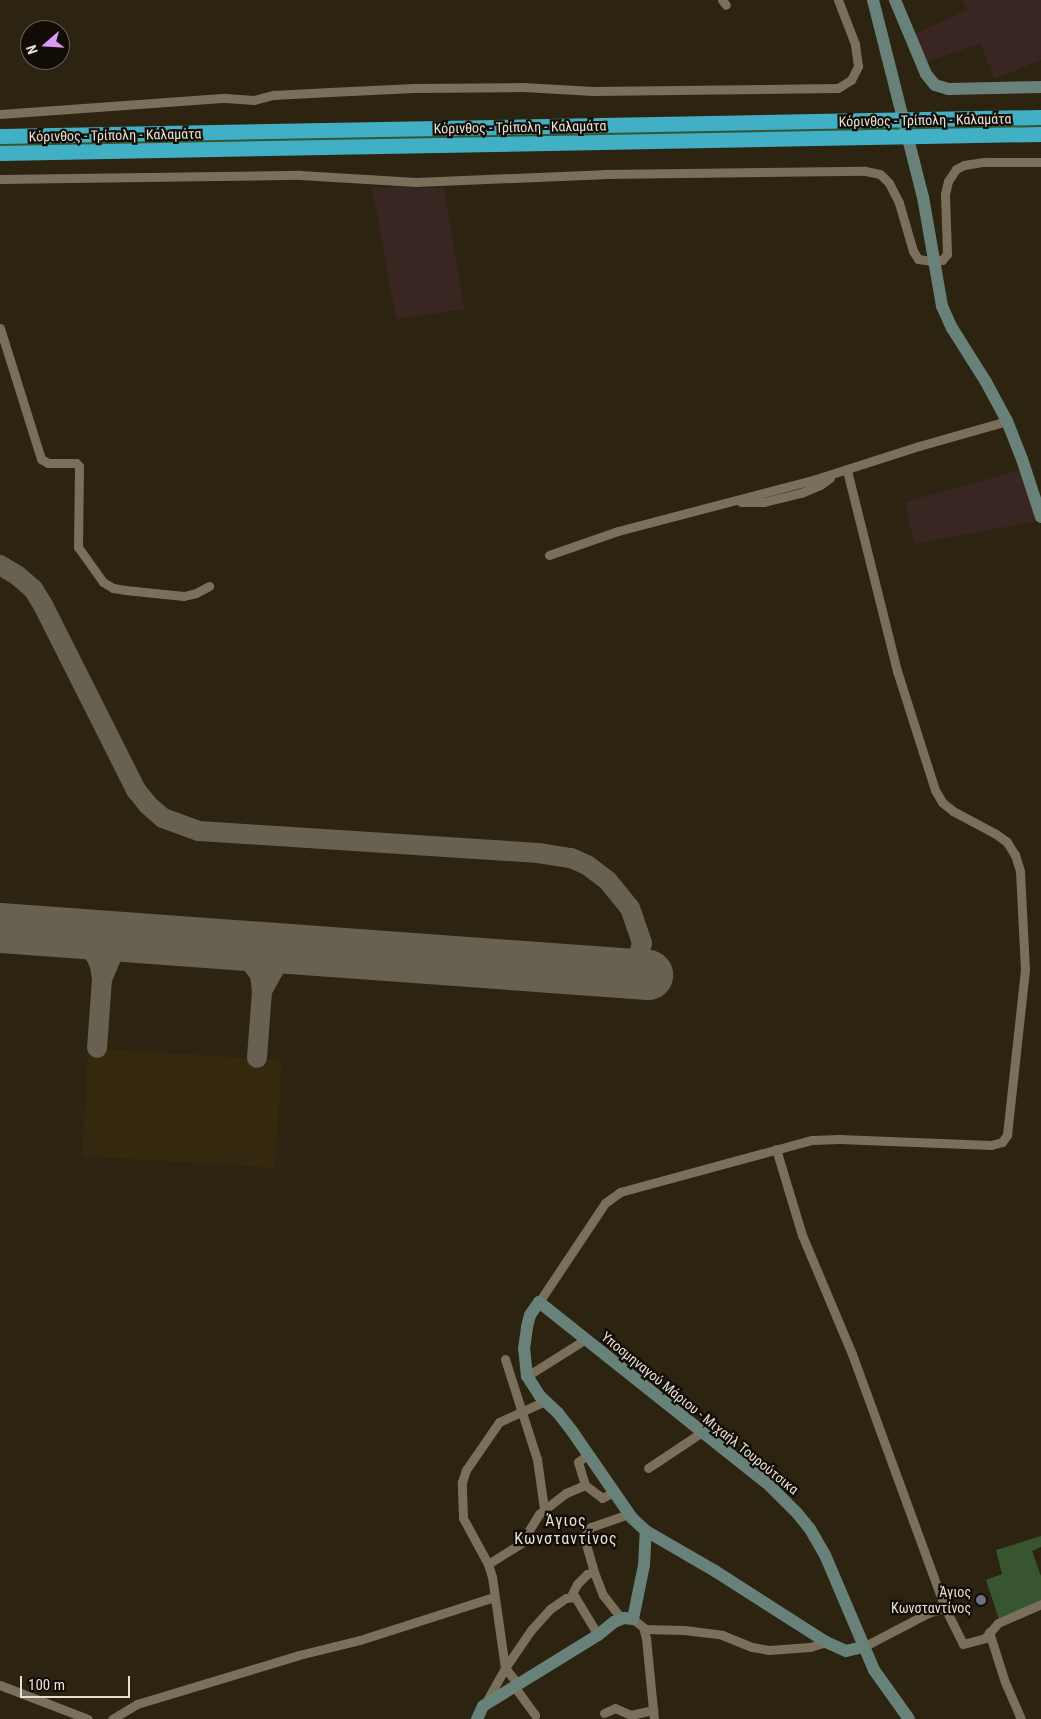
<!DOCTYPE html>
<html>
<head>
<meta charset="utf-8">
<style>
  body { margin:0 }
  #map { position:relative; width:1041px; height:1719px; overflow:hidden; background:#2c2311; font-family:"Roboto Condensed",sans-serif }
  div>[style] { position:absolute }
  .industrial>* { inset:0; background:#392622 }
  .built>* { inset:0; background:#34290f }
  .green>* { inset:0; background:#375630 }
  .taxiway>* { height:20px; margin:-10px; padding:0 10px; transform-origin:10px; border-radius:10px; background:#686050 }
  .runway>* { height:50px; margin:-25px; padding:0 25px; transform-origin:25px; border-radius:25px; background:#686050 }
  .street>* { height:9px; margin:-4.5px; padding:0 4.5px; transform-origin:4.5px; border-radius:4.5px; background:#796f5a }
  .secondary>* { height:12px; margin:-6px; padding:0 6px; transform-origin:6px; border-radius:6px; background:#68827a }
  .highway>* { height:15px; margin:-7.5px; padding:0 7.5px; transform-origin:7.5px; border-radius:7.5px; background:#41b0c4 }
  .dots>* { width:14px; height:14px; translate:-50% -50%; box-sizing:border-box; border:2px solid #110d06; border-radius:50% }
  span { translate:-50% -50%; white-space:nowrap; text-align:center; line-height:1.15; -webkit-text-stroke:4.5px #110d06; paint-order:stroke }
  .street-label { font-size:14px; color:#e6e1d5 }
  .poi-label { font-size:14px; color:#e6e1d5 }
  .right { translate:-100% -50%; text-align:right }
  .quarter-label { font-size:16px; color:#e6e1d5; letter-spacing:1px }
  .north { position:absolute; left:20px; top:20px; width:50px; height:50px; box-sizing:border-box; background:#110d06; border:1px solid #666259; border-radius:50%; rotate:251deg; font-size:14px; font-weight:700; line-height:20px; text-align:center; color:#e6e1d5 }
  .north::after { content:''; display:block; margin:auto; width:18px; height:22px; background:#db99f5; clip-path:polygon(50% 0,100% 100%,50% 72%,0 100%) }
  .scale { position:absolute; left:20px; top:1676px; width:110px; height:22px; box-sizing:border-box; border:2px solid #e6e1d5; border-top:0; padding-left:6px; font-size:15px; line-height:18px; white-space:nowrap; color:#e6e1d5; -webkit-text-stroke:4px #110d06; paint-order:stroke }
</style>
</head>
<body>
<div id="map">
  <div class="industrial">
    <i style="clip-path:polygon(963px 0,1041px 0,1041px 60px,994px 79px,981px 43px,927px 62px,915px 34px,967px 10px)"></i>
    <i style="clip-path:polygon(372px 187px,444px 188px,464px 309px,396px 319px)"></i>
    <i style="clip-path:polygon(1021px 470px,1038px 521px,914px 544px,905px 502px)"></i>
  </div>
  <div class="built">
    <i style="clip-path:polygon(88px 1048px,282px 1060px,275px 1168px,82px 1156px)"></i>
  </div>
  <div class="green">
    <i style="clip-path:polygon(1041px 123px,1041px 127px,0 147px,0 143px)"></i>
    <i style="clip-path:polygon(1041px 1536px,1041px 1547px,1032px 1551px,1041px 1576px,1041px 1600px,999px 1619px,986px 1580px,1002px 1574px,996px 1550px)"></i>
  </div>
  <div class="taxiway">
    <i style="left:0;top:565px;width:21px;rotate:31deg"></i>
    <i style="left:18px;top:576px;width:20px;rotate:41deg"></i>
    <i style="left:33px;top:589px;width:19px;rotate:58deg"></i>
    <i style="left:43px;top:605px;width:207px;rotate:63.3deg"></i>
    <i style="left:136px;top:790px;width:19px;rotate:51deg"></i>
    <i style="left:148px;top:805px;width:20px;rotate:41deg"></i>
    <i style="left:163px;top:818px;width:38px;rotate:20deg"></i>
    <i style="left:199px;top:831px;width:340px;rotate:3.7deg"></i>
    <i style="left:538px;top:853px;width:33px;rotate:9deg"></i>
    <i style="left:571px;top:858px;width:17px;rotate:24deg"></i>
    <i style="left:587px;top:865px;width:26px;rotate:37deg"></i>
    <i style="left:608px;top:881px;width:35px;rotate:51deg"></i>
    <i style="left:630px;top:908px;width:37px;rotate:71deg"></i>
    <i style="left:642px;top:943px;width:16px;rotate:104deg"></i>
    <i style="left:638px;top:959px;width:22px;rotate:141deg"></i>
    <i style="left:63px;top:932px;width:15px;rotate:23deg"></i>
    <i style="left:77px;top:938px;width:12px;rotate:35deg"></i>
    <i style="left:87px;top:945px;width:14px;rotate:51deg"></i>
    <i style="left:96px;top:956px;width:11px;rotate:68deg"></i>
    <i style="left:100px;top:966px;width:13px;rotate:81deg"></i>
    <i style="left:102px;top:979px;width:69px;rotate:94.1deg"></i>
    <i style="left:221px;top:944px;width:14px;rotate:17deg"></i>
    <i style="left:234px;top:948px;width:16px;rotate:35deg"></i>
    <i style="left:247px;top:957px;width:22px;rotate:54deg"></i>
    <i style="left:260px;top:975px;width:16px;rotate:83deg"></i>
    <i style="left:262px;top:991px;width:67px;rotate:94.3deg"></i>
    <i style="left:102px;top:979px;width:25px;rotate:-67deg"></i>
    <i style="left:112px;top:956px;width:17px;rotate:-40deg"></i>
    <i style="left:125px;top:945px;width:22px;rotate:-18deg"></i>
    <i style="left:262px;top:991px;width:29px;rotate:-61deg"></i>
    <i style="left:276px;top:966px;width:32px;rotate:-32deg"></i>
  </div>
  <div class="runway">
    <i style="left:0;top:928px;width:650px;rotate:4.15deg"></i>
  </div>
  <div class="street">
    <i style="left:722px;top:0;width:6px;rotate:51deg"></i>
    <i style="left:0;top:114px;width:226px;rotate:-4.1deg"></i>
    <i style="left:225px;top:98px;width:29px;rotate:4deg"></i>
    <i style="left:254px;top:100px;width:20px;rotate:-15deg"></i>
    <i style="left:273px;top:95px;width:57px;rotate:-3deg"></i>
    <i style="left:330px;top:92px;width:84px;rotate:-2.7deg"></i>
    <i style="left:414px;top:88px;width:109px;rotate:-0.5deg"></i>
    <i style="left:523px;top:87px;width:70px;rotate:3.3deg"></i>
    <i style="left:593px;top:91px;width:245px;rotate:-0.7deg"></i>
    <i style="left:838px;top:88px;width:15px;rotate:-32deg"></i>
    <i style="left:851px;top:80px;width:16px;rotate:-63deg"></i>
    <i style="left:858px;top:66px;width:22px;rotate:-98deg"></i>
    <i style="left:855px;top:44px;width:47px;rotate:-111.1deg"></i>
    <i style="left:0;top:179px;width:300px;rotate:-0.8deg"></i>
    <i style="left:300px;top:175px;width:116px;rotate:3.5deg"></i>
    <i style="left:416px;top:182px;width:187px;rotate:-2.4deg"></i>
    <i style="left:603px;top:174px;width:262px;rotate:-0.7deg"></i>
    <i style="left:865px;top:171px;width:15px;rotate:11deg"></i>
    <i style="left:880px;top:174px;width:13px;rotate:45deg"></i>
    <i style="left:889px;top:183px;width:22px;rotate:63deg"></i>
    <i style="left:899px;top:203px;width:50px;rotate:73.7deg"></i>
    <i style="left:913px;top:251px;width:9px;rotate:58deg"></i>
    <i style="left:918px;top:259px;width:15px;rotate:8deg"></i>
    <i style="left:933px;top:261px;width:9px;rotate:-6deg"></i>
    <i style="left:942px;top:260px;width:8px;rotate:-50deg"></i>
    <i style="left:947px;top:254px;width:60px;rotate:-91.9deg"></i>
    <i style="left:945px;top:194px;width:13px;rotate:-77deg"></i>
    <i style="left:948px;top:181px;width:14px;rotate:-56deg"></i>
    <i style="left:956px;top:169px;width:9px;rotate:-27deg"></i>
    <i style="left:964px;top:165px;width:20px;rotate:-9deg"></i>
    <i style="left:984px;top:162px;width:57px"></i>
    <i style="left:0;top:328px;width:137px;rotate:72.6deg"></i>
    <i style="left:41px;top:459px;width:8px;rotate:30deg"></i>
    <i style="left:48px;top:463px;width:28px"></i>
    <i style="left:76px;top:463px;width:4px;rotate:45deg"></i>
    <i style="left:79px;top:466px;width:81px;rotate:90.7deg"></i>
    <i style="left:78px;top:547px;width:43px;rotate:54.5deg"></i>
    <i style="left:103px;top:582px;width:12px;rotate:31deg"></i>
    <i style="left:113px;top:588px;width:12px;rotate:9deg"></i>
    <i style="left:125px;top:590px;width:59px;rotate:5.8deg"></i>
    <i style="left:184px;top:596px;width:12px;rotate:-14deg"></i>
    <i style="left:196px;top:593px;width:15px;rotate:-28deg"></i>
    <i style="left:741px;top:502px;width:23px"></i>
    <i style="left:764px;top:502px;width:38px;rotate:-14deg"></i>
    <i style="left:801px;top:493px;width:21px;rotate:-23deg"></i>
    <i style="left:820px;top:485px;width:12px;rotate:-35deg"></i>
    <i style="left:549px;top:555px;width:73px;rotate:-19.2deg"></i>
    <i style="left:618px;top:531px;width:205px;rotate:-14.7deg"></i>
    <i style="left:816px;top:479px;width:108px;rotate:-17.8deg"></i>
    <i style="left:919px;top:446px;width:91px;rotate:-15.9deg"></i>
    <i style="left:776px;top:1149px;width:90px;rotate:73.2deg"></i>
    <i style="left:802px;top:1235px;width:129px;rotate:67.2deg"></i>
    <i style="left:852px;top:1354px;width:270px;rotate:69.9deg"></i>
    <i style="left:945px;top:1608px;width:40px;rotate:63.4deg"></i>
    <i style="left:963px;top:1644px;width:23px;rotate:-15deg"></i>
    <i style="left:985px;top:1638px;width:20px;rotate:-49deg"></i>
    <i style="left:998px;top:1623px;width:47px;rotate:-23.8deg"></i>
    <i style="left:539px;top:1302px;width:119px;rotate:-56.3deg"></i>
    <i style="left:605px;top:1203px;width:19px;rotate:-36deg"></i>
    <i style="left:620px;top:1192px;width:199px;rotate:-15.2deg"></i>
    <i style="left:812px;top:1140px;width:27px;rotate:-2deg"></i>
    <i style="left:839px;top:1139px;width:152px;rotate:2.3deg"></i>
    <i style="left:991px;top:1145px;width:11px;rotate:-15deg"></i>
    <i style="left:1002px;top:1142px;width:9px;rotate:-54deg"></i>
    <i style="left:1007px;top:1135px;width:166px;rotate:-83.8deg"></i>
    <i style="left:1025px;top:970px;width:99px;rotate:-92.9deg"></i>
    <i style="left:1020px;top:871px;width:17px;rotate:-107deg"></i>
    <i style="left:1015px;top:855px;width:15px;rotate:-122deg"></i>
    <i style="left:1007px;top:842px;width:14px;rotate:-144deg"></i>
    <i style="left:996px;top:834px;width:49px;rotate:-151.9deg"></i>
    <i style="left:953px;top:811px;width:14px;rotate:-141deg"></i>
    <i style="left:942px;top:802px;width:14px;rotate:-120deg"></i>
    <i style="left:935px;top:790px;width:125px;rotate:-107.7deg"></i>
    <i style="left:897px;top:671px;width:206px;rotate:-104deg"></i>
    <i style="left:505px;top:1359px;width:105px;rotate:72.3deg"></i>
    <i style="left:537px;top:1459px;width:50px;rotate:82deg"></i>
    <i style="left:527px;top:1376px;width:70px;rotate:-32.1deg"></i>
    <i style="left:648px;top:1468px;width:65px;rotate:-33.7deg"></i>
    <i style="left:585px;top:1485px;width:24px;rotate:-107deg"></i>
    <i style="left:578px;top:1462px;width:11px;rotate:-38deg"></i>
    <i style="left:488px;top:1564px;width:39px;rotate:-32deg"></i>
    <i style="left:521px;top:1543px;width:34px;rotate:-58deg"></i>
    <i style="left:539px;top:1514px;width:34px;rotate:-38deg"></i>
    <i style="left:566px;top:1493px;width:21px;rotate:-23deg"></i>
    <i style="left:585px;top:1485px;width:21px;rotate:37deg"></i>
    <i style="left:602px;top:1498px;width:13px;rotate:-27deg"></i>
    <i style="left:594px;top:1572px;width:29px;rotate:-106deg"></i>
    <i style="left:586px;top:1544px;width:12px;rotate:-90deg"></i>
    <i style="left:586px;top:1532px;width:7px;rotate:-45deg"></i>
    <i style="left:591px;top:1527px;width:39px;rotate:-19deg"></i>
    <i style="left:571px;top:1596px;width:13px;rotate:-63deg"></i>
    <i style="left:577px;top:1584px;width:14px;rotate:-45deg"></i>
    <i style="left:587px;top:1574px;width:7px;rotate:-16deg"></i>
    <i style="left:594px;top:1572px;width:25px;rotate:69deg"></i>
    <i style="left:603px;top:1595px;width:29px;rotate:52deg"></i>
    <i style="left:633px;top:1619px;width:13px;rotate:39deg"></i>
    <i style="left:643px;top:1627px;width:11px;rotate:75deg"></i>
    <i style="left:646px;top:1638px;width:81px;rotate:84.4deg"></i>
    <i style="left:644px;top:1629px;width:40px;rotate:1.4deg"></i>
    <i style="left:684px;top:1630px;width:38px;rotate:7deg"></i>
    <i style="left:722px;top:1635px;width:32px;rotate:22deg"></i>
    <i style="left:752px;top:1647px;width:17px;rotate:10deg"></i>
    <i style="left:769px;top:1650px;width:41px;rotate:-4.2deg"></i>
    <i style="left:810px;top:1647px;width:17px;rotate:-17deg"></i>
    <i style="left:989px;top:1632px;width:52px;rotate:72.3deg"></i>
    <i style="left:1005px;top:1682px;width:40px;rotate:66.6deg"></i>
    <i style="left:863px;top:1647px;width:73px;rotate:-27.6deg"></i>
    <i style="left:928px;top:1613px;width:18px;rotate:-16deg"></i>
    <i style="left:518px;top:1684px;width:21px;rotate:-129deg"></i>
    <i style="left:505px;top:1668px;width:92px;rotate:-98.1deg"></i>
    <i style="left:492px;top:1577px;width:14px;rotate:-107deg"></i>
    <i style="left:488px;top:1564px;width:52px;rotate:-118.5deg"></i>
    <i style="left:463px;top:1518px;width:36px;rotate:-92deg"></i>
    <i style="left:462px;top:1482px;width:13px;rotate:-72deg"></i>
    <i style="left:466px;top:1470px;width:58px;rotate:-55.5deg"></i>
    <i style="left:499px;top:1422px;width:51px;rotate:-24.5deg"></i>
    <i style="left:0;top:1685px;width:94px;rotate:21.1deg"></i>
    <i style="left:514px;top:1686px;width:36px;rotate:54deg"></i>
    <i style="left:485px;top:1704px;width:41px;rotate:-60.9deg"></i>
    <i style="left:505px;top:1668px;width:46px;rotate:-55.6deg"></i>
    <i style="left:531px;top:1630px;width:28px;rotate:-48deg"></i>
    <i style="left:550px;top:1609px;width:19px;rotate:-35deg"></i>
    <i style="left:566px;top:1598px;width:9px;rotate:-6deg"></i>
    <i style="left:575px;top:1597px;width:44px;rotate:58.8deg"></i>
    <i style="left:604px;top:1713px;width:12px;rotate:-24deg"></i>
    <i style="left:615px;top:1708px;width:17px;rotate:24deg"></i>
    <i style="left:631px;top:1715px;width:23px;rotate:-13deg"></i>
    <i style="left:112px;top:1719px;width:29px;rotate:-31deg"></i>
    <i style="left:137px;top:1704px;width:169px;rotate:-16.8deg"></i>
    <i style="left:299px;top:1655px;width:63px;rotate:-13.8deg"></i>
    <i style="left:360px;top:1640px;width:141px;rotate:-17.8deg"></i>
  </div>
  <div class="secondary">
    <i style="left:873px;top:0;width:203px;rotate:75.8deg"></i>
    <i style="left:923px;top:197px;width:111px;rotate:80.1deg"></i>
    <i style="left:942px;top:306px;width:24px;rotate:66deg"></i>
    <i style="left:952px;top:328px;width:64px;rotate:57.8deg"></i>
    <i style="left:986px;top:382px;width:44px;rotate:61.7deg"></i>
    <i style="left:1007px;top:421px;width:41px;rotate:68.5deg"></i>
    <i style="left:1022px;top:459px;width:61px;rotate:71.9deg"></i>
    <i style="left:895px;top:0;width:80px;rotate:67.3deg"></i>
    <i style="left:926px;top:74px;width:14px;rotate:51deg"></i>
    <i style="left:935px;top:85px;width:14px;rotate:17deg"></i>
    <i style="left:948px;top:89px;width:93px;rotate:-1.2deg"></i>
    <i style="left:863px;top:1647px;width:17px;rotate:167deg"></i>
    <i style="left:846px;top:1651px;width:22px;rotate:-156deg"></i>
    <i style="left:826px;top:1642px;width:132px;rotate:-147.4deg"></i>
    <i style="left:715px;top:1571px;width:80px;rotate:-149.9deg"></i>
    <i style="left:646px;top:1531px;width:19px;rotate:-137deg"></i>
    <i style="left:632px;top:1518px;width:106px;rotate:-124.6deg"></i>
    <i style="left:572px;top:1431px;width:23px;rotate:-128deg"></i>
    <i style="left:558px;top:1413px;width:25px;rotate:-137deg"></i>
    <i style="left:540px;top:1396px;width:24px;rotate:-123deg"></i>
    <i style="left:527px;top:1376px;width:27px;rotate:-96deg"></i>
    <i style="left:524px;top:1349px;width:22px;rotate:-82deg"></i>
    <i style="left:527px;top:1327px;width:12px;rotate:-76deg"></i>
    <i style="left:530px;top:1315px;width:16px;rotate:-55deg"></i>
    <i style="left:539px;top:1302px;width:295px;rotate:38.5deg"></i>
    <i style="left:770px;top:1486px;width:38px;rotate:45deg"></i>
    <i style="left:797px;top:1513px;width:21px;rotate:51deg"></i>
    <i style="left:810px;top:1529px;width:30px;rotate:60deg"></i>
    <i style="left:825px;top:1555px;width:125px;rotate:66.9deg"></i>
    <i style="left:874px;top:1670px;width:60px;rotate:54.5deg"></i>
    <i style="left:477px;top:1719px;width:14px;rotate:-65deg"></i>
    <i style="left:483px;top:1706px;width:135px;rotate:-31.7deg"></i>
    <i style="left:598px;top:1635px;width:21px;rotate:-39deg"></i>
    <i style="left:614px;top:1622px;width:11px;rotate:-22deg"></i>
    <i style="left:624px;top:1618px;width:9px;rotate:6deg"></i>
    <i style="left:633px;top:1619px;width:55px;rotate:-78.5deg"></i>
    <i style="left:644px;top:1565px;width:34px;rotate:-87deg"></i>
  </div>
  <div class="highway">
    <i style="left:0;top:136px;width:1041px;rotate:-1.05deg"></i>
    <i style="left:0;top:153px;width:1041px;rotate:-1.05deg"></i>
  </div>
  <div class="dots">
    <i style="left:981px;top:1600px;background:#6b7280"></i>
  </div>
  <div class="street-label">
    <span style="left:925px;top:120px;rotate:-1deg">Κόρινθος - Τρίπολη - Καλαμάτα</span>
    <span style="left:520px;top:127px;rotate:-1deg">Κόρινθος - Τρίπολη - Καλαμάτα</span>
    <span style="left:115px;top:135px;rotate:-1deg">Κόρινθος - Τρίπολη - Καλαμάτα</span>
    <span style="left:700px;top:1413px;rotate:39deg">Υποσμηναγού Μάριου - Μιχαήλ Τουρούτσικα</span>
  </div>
  <div class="poi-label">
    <span class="right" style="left:971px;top:1600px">Άγιος<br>Κωνσταντίνος</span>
  </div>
  <div class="quarter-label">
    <span style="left:566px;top:1530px">Άγιος<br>Κωνσταντίνος</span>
  </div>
  <div class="north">N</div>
  <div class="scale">100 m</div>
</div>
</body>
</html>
